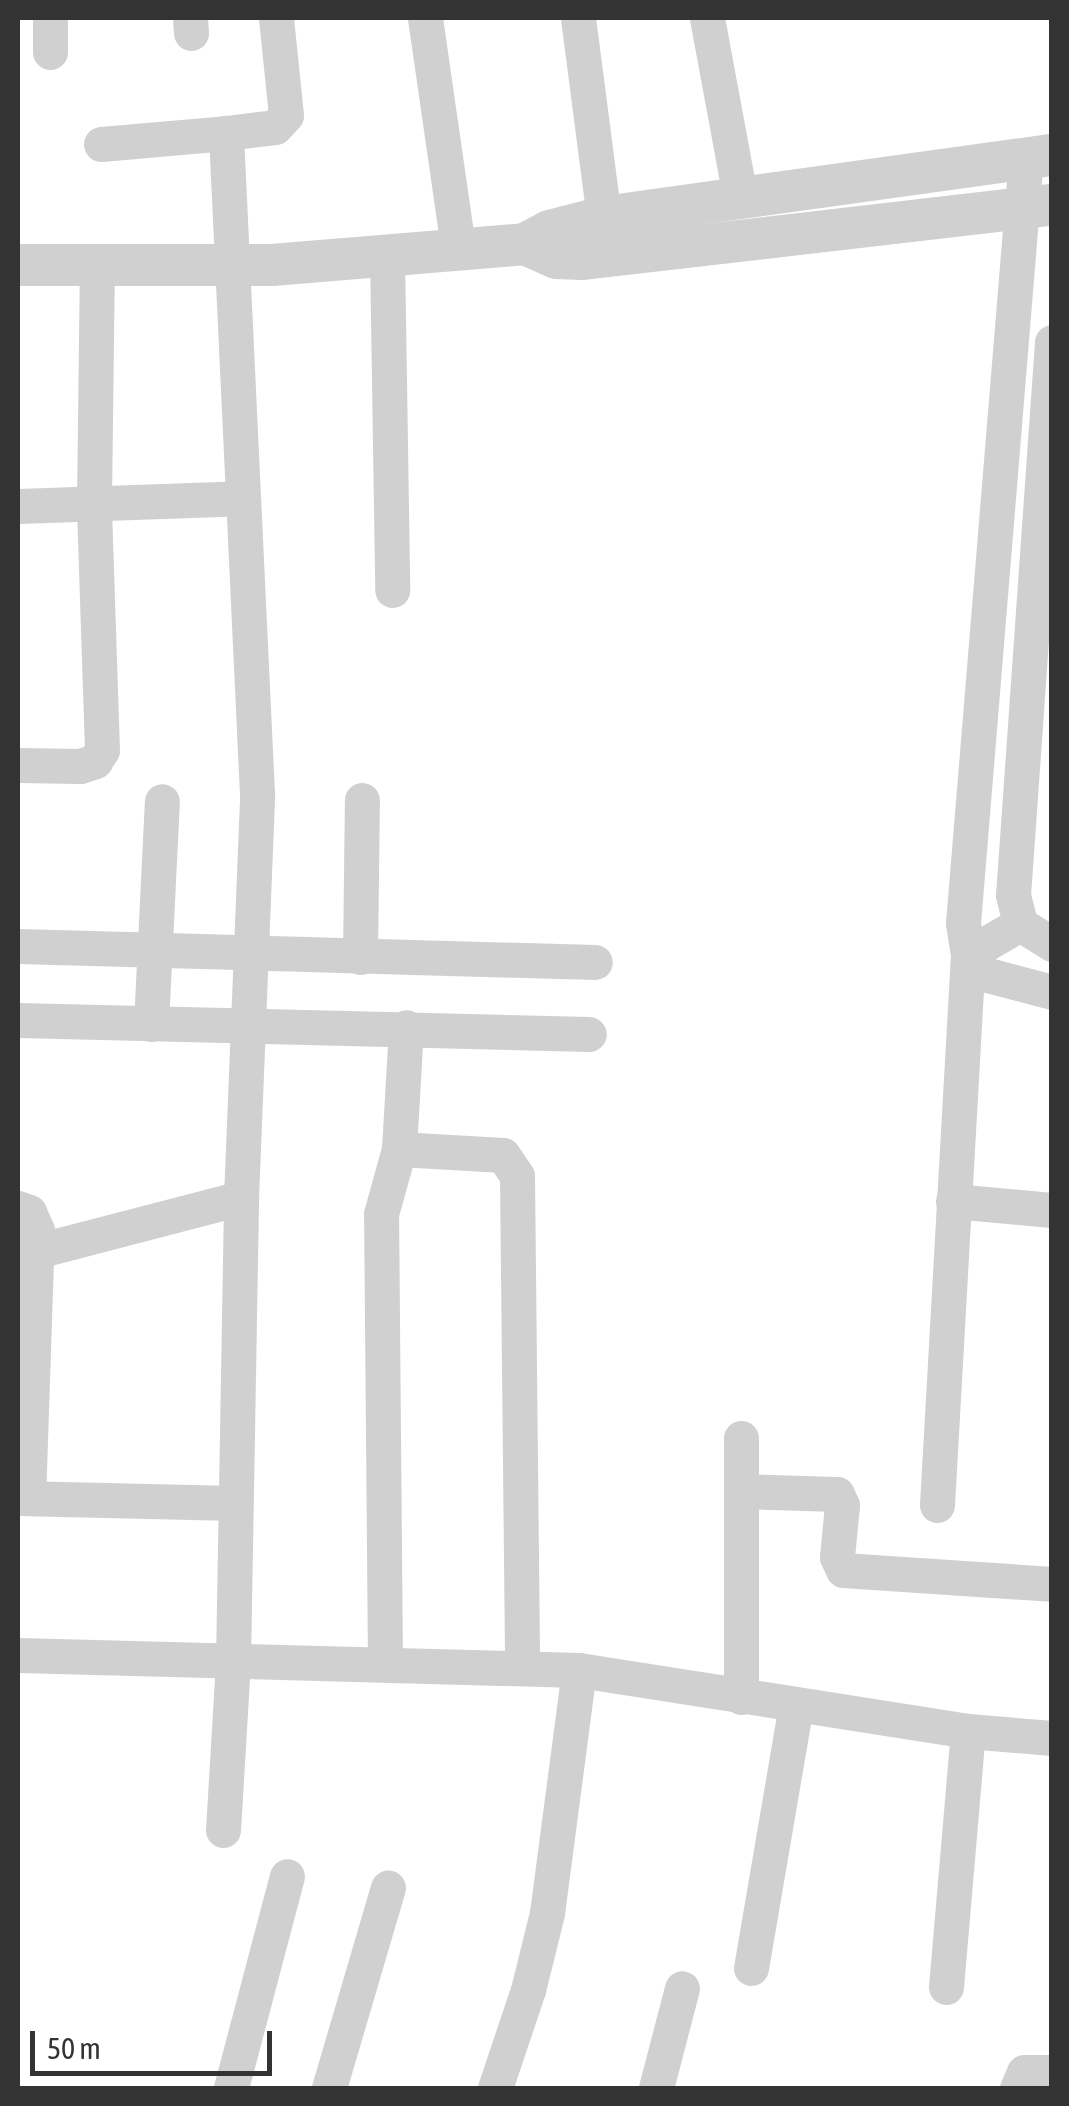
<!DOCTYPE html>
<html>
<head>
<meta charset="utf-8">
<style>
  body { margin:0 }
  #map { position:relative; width:1069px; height:2106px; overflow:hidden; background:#fff; font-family:"Asap Condensed",sans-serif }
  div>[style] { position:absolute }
  .minor>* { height:35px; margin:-17.5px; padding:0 17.5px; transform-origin:17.5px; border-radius:17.5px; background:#d0d0d0 }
  .tertiary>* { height:42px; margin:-21px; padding:0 21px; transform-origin:21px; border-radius:21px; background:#d0d0d0 }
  span { translate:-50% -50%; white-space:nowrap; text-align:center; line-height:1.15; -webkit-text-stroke:10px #fff; paint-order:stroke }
  .frame { position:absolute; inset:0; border:20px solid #333; pointer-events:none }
  .scale { position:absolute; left:30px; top:2031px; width:242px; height:45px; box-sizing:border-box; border:5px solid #333; border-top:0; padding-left:12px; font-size:30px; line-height:35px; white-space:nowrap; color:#333; -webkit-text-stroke:8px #fff; paint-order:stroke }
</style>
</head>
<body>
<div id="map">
  <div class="minor">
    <i style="left:190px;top:18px;width:15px;rotate:86deg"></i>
    <i style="left:425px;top:18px;width:232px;rotate:81.8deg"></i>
    <i style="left:578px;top:18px;width:201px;rotate:82.6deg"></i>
    <i style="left:707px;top:18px;width:181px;rotate:79.5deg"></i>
    <i style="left:50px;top:52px;width:34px;rotate:-90deg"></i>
    <i style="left:101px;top:144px;width:125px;rotate:-5deg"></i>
    <i style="left:1026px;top:157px;width:769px;rotate:94.7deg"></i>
    <i style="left:963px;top:923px;width:31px;rotate:81deg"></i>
    <i style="left:968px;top:954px;width:26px;rotate:51deg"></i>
    <i style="left:984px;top:974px;width:70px;rotate:14.8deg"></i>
    <i style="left:387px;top:254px;width:336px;rotate:89.1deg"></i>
    <i style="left:1052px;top:342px;width:554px;rotate:94.03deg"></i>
    <i style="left:1013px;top:895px;width:30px;rotate:76deg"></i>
    <i style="left:1020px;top:924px;width:38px;rotate:32deg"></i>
    <i style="left:18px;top:506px;width:224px;rotate:-2deg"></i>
    <i style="left:18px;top:765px;width:62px;rotate:0.9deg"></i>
    <i style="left:80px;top:766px;width:16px;rotate:-18deg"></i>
    <i style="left:95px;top:761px;width:13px;rotate:-58deg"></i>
    <i style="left:102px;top:750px;width:247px;rotate:-91.9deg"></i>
    <i style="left:94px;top:503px;width:238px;rotate:-89.3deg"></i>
    <i style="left:18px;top:946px;width:577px;rotate:1.59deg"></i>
    <i style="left:360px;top:957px;width:157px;rotate:-89.3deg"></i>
    <i style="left:18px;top:1020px;width:571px;rotate:1.4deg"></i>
    <i style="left:151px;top:1024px;width:223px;rotate:-87.2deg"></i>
    <i style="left:399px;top:1149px;width:104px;rotate:3.3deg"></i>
    <i style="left:503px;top:1155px;width:25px;rotate:56deg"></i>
    <i style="left:517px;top:1176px;width:491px;rotate:89.4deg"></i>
    <i style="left:953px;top:1201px;width:99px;rotate:5.2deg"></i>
    <i style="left:18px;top:1208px;width:12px;rotate:20deg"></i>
    <i style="left:29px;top:1212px;width:20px;rotate:66deg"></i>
    <i style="left:37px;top:1230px;width:268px;rotate:91.9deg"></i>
    <i style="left:37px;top:1251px;width:211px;rotate:-14.6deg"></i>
    <i style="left:741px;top:1438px;width:259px;rotate:90deg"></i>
    <i style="left:741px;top:1491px;width:96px;rotate:1.8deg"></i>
    <i style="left:837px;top:1494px;width:12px;rotate:66deg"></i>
    <i style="left:842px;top:1505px;width:52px;rotate:95.5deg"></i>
    <i style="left:837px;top:1557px;width:14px;rotate:65deg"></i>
    <i style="left:843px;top:1570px;width:209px;rotate:3.8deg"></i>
    <i style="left:18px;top:1498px;width:217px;rotate:1.3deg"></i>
    <i style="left:937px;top:1505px;width:552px;rotate:-86.78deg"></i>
    <i style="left:968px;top:954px;width:60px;rotate:-30deg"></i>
    <i style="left:18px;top:1655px;width:561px;rotate:1.53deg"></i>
    <i style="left:579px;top:1670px;width:394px;rotate:8.9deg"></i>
    <i style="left:968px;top:1731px;width:84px;rotate:4.8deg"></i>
    <i style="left:385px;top:1664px;width:450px;rotate:-90.5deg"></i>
    <i style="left:381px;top:1214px;width:67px;rotate:-74.5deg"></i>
    <i style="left:399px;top:1149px;width:122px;rotate:-86.7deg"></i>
    <i style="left:223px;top:1830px;width:168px;rotate:-86.6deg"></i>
    <i style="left:233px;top:1662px;width:464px;rotate:-89deg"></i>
    <i style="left:241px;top:1198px;width:404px;rotate:-87.7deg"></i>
    <i style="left:257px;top:794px;width:662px;rotate:-92.69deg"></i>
    <i style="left:226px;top:133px;width:49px;rotate:-7deg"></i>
    <i style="left:275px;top:127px;width:16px;rotate:-47deg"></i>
    <i style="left:286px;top:115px;width:98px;rotate:-95.9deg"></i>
    <i style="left:751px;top:1968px;width:266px;rotate:-80.3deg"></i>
    <i style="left:946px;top:1987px;width:257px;rotate:-85.1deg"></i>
    <i style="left:231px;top:2088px;width:219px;rotate:-75.2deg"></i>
    <i style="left:329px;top:2088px;width:209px;rotate:-73.6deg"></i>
    <i style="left:495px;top:2088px;width:103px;rotate:-71.4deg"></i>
    <i style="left:528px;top:1990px;width:79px;rotate:-76.1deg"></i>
    <i style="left:547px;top:1913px;width:245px;rotate:-82.5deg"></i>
    <i style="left:656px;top:2088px;width:103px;rotate:-75.4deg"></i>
    <i style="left:1017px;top:2088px;width:17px;rotate:-66deg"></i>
    <i style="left:1024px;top:2072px;width:28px"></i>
  </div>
  <div class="tertiary">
    <i style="left:525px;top:244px;width:34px;rotate:24deg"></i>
    <i style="left:556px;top:258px;width:27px;rotate:2deg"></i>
    <i style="left:583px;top:259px;width:472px;rotate:-6.6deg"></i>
    <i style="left:18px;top:265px;width:254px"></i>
    <i style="left:272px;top:265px;width:254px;rotate:-4.7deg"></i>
    <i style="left:525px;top:244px;width:27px;rotate:-28deg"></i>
    <i style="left:549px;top:231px;width:57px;rotate:-14.3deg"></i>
    <i style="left:604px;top:217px;width:452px;rotate:-7.9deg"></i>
  </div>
  <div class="frame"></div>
  <div class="scale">50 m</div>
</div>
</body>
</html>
